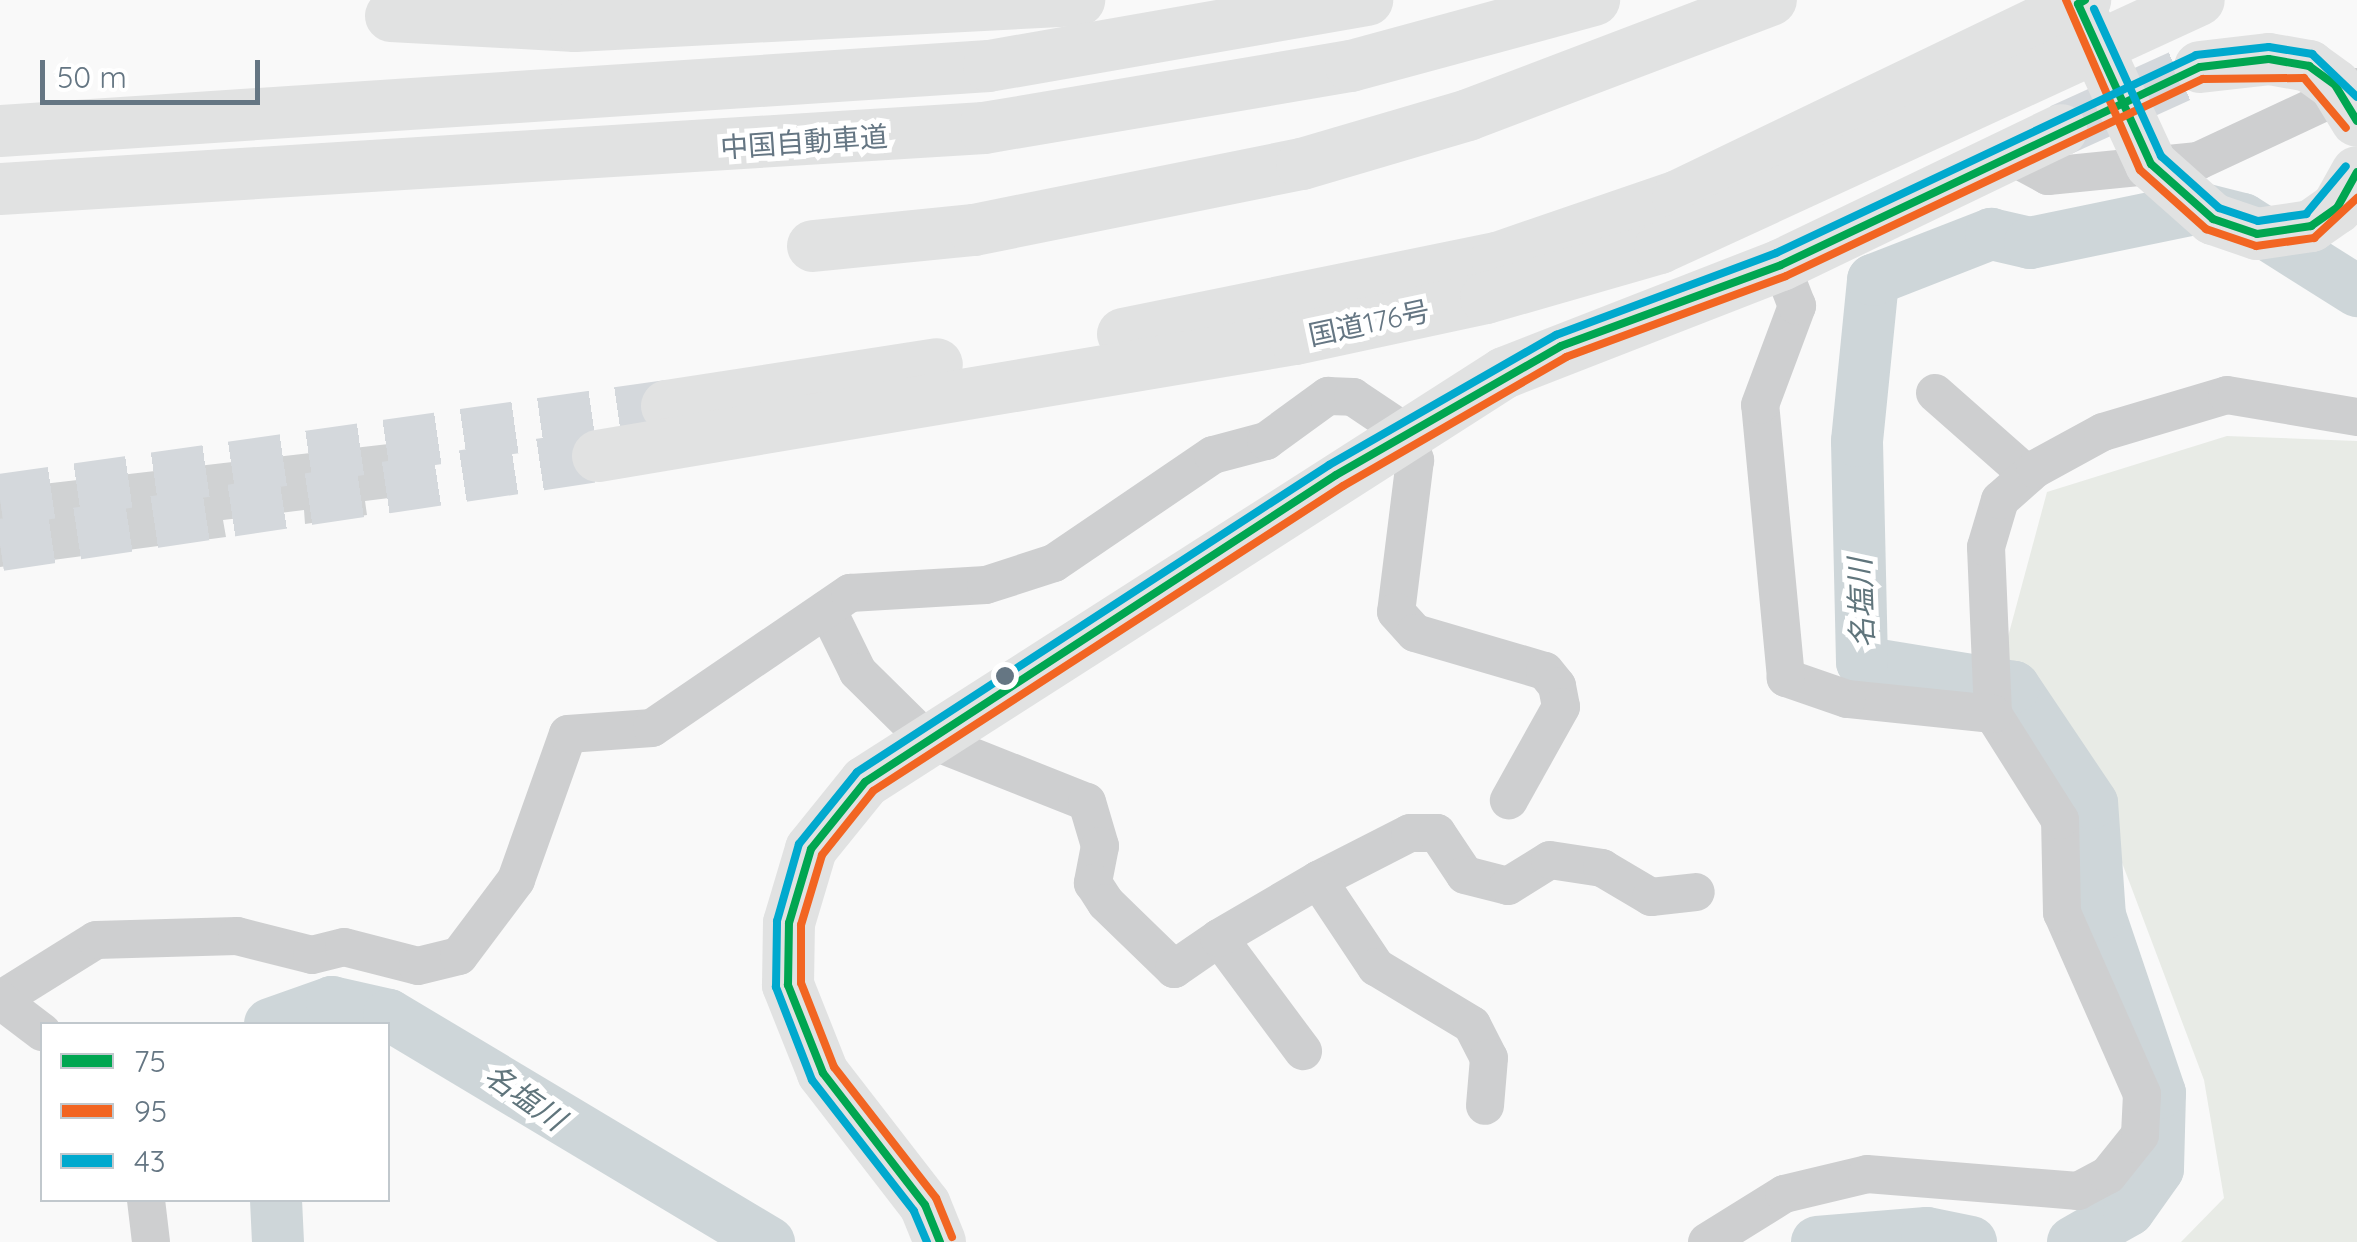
<!DOCTYPE html>
<html>
<head>
<meta charset="utf-8">
<style>
  body { margin:0 }
  #map { position:relative; width:2357px; height:1242px; overflow:hidden; background:#f9f9f9; font-family:Quicksand,"Noto Sans JP",sans-serif }
  div>[style] { position:absolute }
  .green>* { inset:0; background:#e8ebe6 }
  .river>* { height:52px; margin:-26px; padding:0 26px; transform-origin:26px; border-radius:26px; background:#ced6d9 }
  .building>* { inset:0; background:#d0d2d3 }
  .highway-tunnel>* { height:52px; margin-top:-26px; transform-origin:0; background:repeating-linear-gradient(90deg,#d4d8dc 0 52px,transparent 0 78px) }
  .minor>* { height:38px; margin:-19px; padding:0 19px; transform-origin:19px; border-radius:19px; background:#cecfd0 }
  .highway>* { height:52px; margin:-26px; padding:0 26px; transform-origin:26px; border-radius:26px; background:#e1e2e2 }
  .bus-1>* { height:8px; margin:-4px; padding:0 4px; transform-origin:4px; border-radius:4px; background:#00a651 }
  .bus-2>* { height:8px; margin:-4px; padding:0 4px; transform-origin:4px; border-radius:4px; background:#f26522 }
  .bus-3>* { height:8px; margin:-4px; padding:0 4px; transform-origin:4px; border-radius:4px; background:#00a9ce }
  .dots>* { width:28px; height:28px; translate:-50% -50%; box-sizing:border-box; border:5px solid #fff; border-radius:50% }
  span { translate:-50% -50%; white-space:nowrap; text-align:center; line-height:1.15; -webkit-text-stroke:10px #fff; paint-order:stroke }
  .street-label { font-size:28px; color:#657683 }
  .water-label { font-size:30px; color:#60757c; font-style:italic }
  .legend { position:absolute; left:40px; top:1022px; width:350px; height:180px; box-sizing:border-box; background:#fff; border:2px solid #c1c8cd; margin:0; padding:12px 18px; list-style:none; font-size:30px; color:#657683 }
  .legend li { display:flex; align-items:center; gap:20px; height:50px }
  .legend b { width:50px; border:2px solid #c1c8cd }
  .scale { position:absolute; left:40px; top:60px; width:220px; height:45px; box-sizing:border-box; border:5px solid #657683; border-top:0; padding-left:12px; font-size:30px; line-height:35px; white-space:nowrap; color:#657683; -webkit-text-stroke:8px #fff; paint-order:stroke }
</style>
</head>
<body>
<div id="map">
  <div class="green">
    <i style="clip-path:polygon(2227px 436px,2357px 441px,2357px 1242px,2181px 1242px,2224px 1198px,2204px 1080px,2095px 791px,2002px 659px,2047px 492px)"></i>
  </div>
  <div class="river">
    <i style="left:270px;top:1024px;width:66px;rotate:-19.5deg"></i>
    <i style="left:332px;top:1002px;width:58px;rotate:12.8deg"></i>
    <i style="left:389px;top:1015px;width:443px;rotate:30.9deg"></i>
    <i style="left:276px;top:1200px;width:42px;rotate:87.3deg"></i>
    <i style="left:1817px;top:1242px;width:110px;rotate:-4.7deg"></i>
    <i style="left:1927px;top:1233px;width:45px;rotate:11.6deg"></i>
    <i style="left:2073px;top:1242px;width:64px;rotate:-29.7deg"></i>
    <i style="left:2129px;top:1210px;width:50px;rotate:-54.7deg"></i>
    <i style="left:2158px;top:1169px;width:76px;rotate:-88.5deg"></i>
    <i style="left:2160px;top:1093px;width:187px;rotate:-108.7deg"></i>
    <i style="left:2100px;top:916px;width:113px;rotate:-94deg"></i>
    <i style="left:2092px;top:803px;width:140px;rotate:-123.9deg"></i>
    <i style="left:2014px;top:687px;width:154px;rotate:-170.7deg"></i>
    <i style="left:1862px;top:662px;width:221px;rotate:-91.3deg"></i>
    <i style="left:1857px;top:441px;width:162px;rotate:-84.3deg"></i>
    <i style="left:1873px;top:280px;width:127px;rotate:-21.3deg"></i>
    <i style="left:1991px;top:234px;width:40px;rotate:13deg"></i>
    <i style="left:2030px;top:243px;width:173px;rotate:-11.7deg"></i>
    <i style="left:2199px;top:208px;width:45px;rotate:14deg"></i>
    <i style="left:2243px;top:219px;width:135px;rotate:32.3deg"></i>
  </div>
  <div class="building">
    <i style="clip-path:polygon(406px 442px,413px 495px,365px 501px,367px 515px,305px 524px,304px 510px,223px 520px,226px 537px,0 567px,0 489px)"></i>
  </div>
  <div class="highway-tunnel">
    <i style="left:2061px;top:130px;width:153px;rotate:-24.4deg"></i>
    <i style="left:0;top:500px;width:674px;rotate:-8.02deg"></i>
    <i style="left:0;top:545px;width:605px;rotate:-8.47deg"></i>
  </div>
  <div class="minor">
    <i style="left:2011px;top:156px;width:42px;rotate:28.4deg"></i>
    <i style="left:2048px;top:176px;width:151px;rotate:-5.7deg"></i>
    <i style="left:2198px;top:161px;width:175px;rotate:-25deg"></i>
    <i style="left:1935px;top:393px;width:124px;rotate:41.4deg"></i>
    <i style="left:827px;top:609px;width:70px;rotate:63.8deg"></i>
    <i style="left:858px;top:672px;width:94px;rotate:44.6deg"></i>
    <i style="left:925px;top:738px;width:174px;rotate:21.6deg"></i>
    <i style="left:1087px;top:802px;width:46px;rotate:73.5deg"></i>
    <i style="left:1100px;top:846px;width:38px;rotate:101deg"></i>
    <i style="left:1093px;top:883px;width:24px;rotate:57deg"></i>
    <i style="left:1106px;top:903px;width:95px;rotate:44.1deg"></i>
    <i style="left:1174px;top:969px;width:55px;rotate:-34.6deg"></i>
    <i style="left:1219px;top:938px;width:141px;rotate:53.4deg"></i>
    <i style="left:1993px;top:714px;width:167px;rotate:-92.4deg"></i>
    <i style="left:1986px;top:547px;width:49px;rotate:-73.4deg"></i>
    <i style="left:2000px;top:500px;width:47px;rotate:-41.5deg"></i>
    <i style="left:2035px;top:469px;width:77px;rotate:-28.6deg"></i>
    <i style="left:2103px;top:432px;width:129px;rotate:-16.6deg"></i>
    <i style="left:2227px;top:395px;width:132px;rotate:9.6deg"></i>
    <i style="left:1318px;top:880px;width:103px;rotate:-27.1deg"></i>
    <i style="left:1410px;top:833px;width:27px"></i>
    <i style="left:1437px;top:833px;width:50px;rotate:56.3deg"></i>
    <i style="left:1465px;top:875px;width:44px;rotate:14.3deg"></i>
    <i style="left:1508px;top:886px;width:49px;rotate:-31.8deg"></i>
    <i style="left:1550px;top:860px;width:53px;rotate:8.7deg"></i>
    <i style="left:1602px;top:868px;width:57px;rotate:30.6deg"></i>
    <i style="left:1651px;top:897px;width:45px;rotate:-6.3deg"></i>
    <i style="left:1219px;top:938px;width:115px;rotate:-30.4deg"></i>
    <i style="left:1318px;top:880px;width:105px;rotate:56.3deg"></i>
    <i style="left:1376px;top:967px;width:112px;rotate:31.1deg"></i>
    <i style="left:1472px;top:1025px;width:37px;rotate:63deg"></i>
    <i style="left:1489px;top:1058px;width:48px;rotate:94.8deg"></i>
    <i style="left:0;top:1000px;width:113px;rotate:-32deg"></i>
    <i style="left:96px;top:940px;width:141px;rotate:-1.6deg"></i>
    <i style="left:237px;top:936px;width:77px;rotate:14.2deg"></i>
    <i style="left:312px;top:955px;width:33px;rotate:-14deg"></i>
    <i style="left:344px;top:947px;width:76px;rotate:14.4deg"></i>
    <i style="left:418px;top:966px;width:42px;rotate:-13.7deg"></i>
    <i style="left:459px;top:956px;width:95px;rotate:-53.1deg"></i>
    <i style="left:516px;top:880px;width:155px;rotate:-70.4deg"></i>
    <i style="left:568px;top:734px;width:84px;rotate:-4.1deg"></i>
    <i style="left:652px;top:728px;width:240px;rotate:-34.3deg"></i>
    <i style="left:850px;top:593px;width:136px;rotate:-3.4deg"></i>
    <i style="left:986px;top:585px;width:71px;rotate:-17.9deg"></i>
    <i style="left:1054px;top:563px;width:192px;rotate:-34.2deg"></i>
    <i style="left:1213px;top:455px;width:55px;rotate:-14.8deg"></i>
    <i style="left:1266px;top:441px;width:77px;rotate:-36deg"></i>
    <i style="left:1328px;top:396px;width:25px;rotate:2deg"></i>
    <i style="left:1353px;top:397px;width:63px;rotate:33.9deg"></i>
    <i style="left:1405px;top:432px;width:30px;rotate:70deg"></i>
    <i style="left:1415px;top:460px;width:153px;rotate:97.1deg"></i>
    <i style="left:1396px;top:612px;width:28px;rotate:48deg"></i>
    <i style="left:1415px;top:633px;width:135px;rotate:16.3deg"></i>
    <i style="left:1545px;top:671px;width:19px;rotate:51deg"></i>
    <i style="left:1557px;top:686px;width:21px;rotate:79deg"></i>
    <i style="left:1561px;top:707px;width:107px;rotate:119.2deg"></i>
    <i style="left:0;top:1000px;width:53px;rotate:37.3deg"></i>
    <i style="left:146px;top:1200px;width:42px;rotate:83.2deg"></i>
    <i style="left:1707px;top:1242px;width:91px;rotate:-31.9deg"></i>
    <i style="left:1784px;top:1194px;width:85px;rotate:-13.5deg"></i>
    <i style="left:1867px;top:1174px;width:212px;rotate:4.6deg"></i>
    <i style="left:2078px;top:1191px;width:34px;rotate:-28deg"></i>
    <i style="left:2108px;top:1175px;width:51px;rotate:-51.3deg"></i>
    <i style="left:2140px;top:1135px;width:41px;rotate:-87.2deg"></i>
    <i style="left:2142px;top:1094px;width:198px;rotate:-113.8deg"></i>
    <i style="left:2062px;top:913px;width:93px;rotate:-91.2deg"></i>
    <i style="left:2060px;top:820px;width:125px;rotate:-122.3deg"></i>
    <i style="left:1993px;top:714px;width:147px;rotate:-174.1deg"></i>
    <i style="left:1847px;top:699px;width:65px;rotate:-161deg"></i>
    <i style="left:1786px;top:678px;width:274px;rotate:-95.4deg"></i>
    <i style="left:1760px;top:405px;width:106px;rotate:-69.5deg"></i>
    <i style="left:1797px;top:306px;width:44px;rotate:-111.3deg"></i>
  </div>
  <div class="highway">
    <i style="left:391px;top:16px;width:184px;rotate:3.1deg"></i>
    <i style="left:575px;top:26px;width:505px;rotate:-2.95deg"></i>
    <i style="left:2084px;top:19px;width:160px;rotate:65.2deg"></i>
    <i style="left:2151px;top:164px;width:83px;rotate:41.6deg"></i>
    <i style="left:2213px;top:219px;width:46px;rotate:18.8deg"></i>
    <i style="left:2257px;top:234px;width:55px;rotate:-8.4deg"></i>
    <i style="left:2311px;top:226px;width:32px;rotate:-35deg"></i>
    <i style="left:2337px;top:208px;width:41px;rotate:-60.9deg"></i>
    <i style="left:2200px;top:67px;width:69px;rotate:-6.6deg"></i>
    <i style="left:2269px;top:59px;width:41px;rotate:9.9deg"></i>
    <i style="left:2309px;top:66px;width:32px;rotate:36deg"></i>
    <i style="left:2335px;top:85px;width:42px;rotate:58.6deg"></i>
    <i style="left:0;top:131px;width:991px;rotate:-3.76deg"></i>
    <i style="left:989px;top:66px;width:384px;rotate:-9.9deg"></i>
    <i style="left:0;top:189px;width:986px;rotate:-3.55deg"></i>
    <i style="left:984px;top:128px;width:372px;rotate:-9.6deg"></i>
    <i style="left:1351px;top:66px;width:252px;rotate:-15.2deg"></i>
    <i style="left:813px;top:246px;width:162px;rotate:-5.7deg"></i>
    <i style="left:974px;top:230px;width:335px;rotate:-11.4deg"></i>
    <i style="left:1302px;top:164px;width:173px;rotate:-16.4deg"></i>
    <i style="left:1468px;top:115px;width:324px;rotate:-20.8deg"></i>
    <i style="left:1123px;top:334px;width:382px;rotate:-11.5deg"></i>
    <i style="left:1497px;top:258px;width:191px;rotate:-18.9deg"></i>
    <i style="left:1678px;top:196px;width:452px;rotate:-25.7deg"></i>
    <i style="left:667px;top:406px;width:273px;rotate:-8.8deg"></i>
    <i style="left:598px;top:456px;width:707px;rotate:-9.53deg"></i>
    <i style="left:1295px;top:339px;width:195px;rotate:-12.1deg"></i>
    <i style="left:1486px;top:298px;width:181px;rotate:-16deg"></i>
    <i style="left:1660px;top:248px;width:593px;rotate:-24.71deg"></i>
    <i style="left:940px;top:1242px;width:40px;rotate:-112deg"></i>
    <i style="left:925px;top:1205px;width:167px;rotate:-127.7deg"></i>
    <i style="left:823px;top:1073px;width:95px;rotate:-111.7deg"></i>
    <i style="left:788px;top:985px;width:62px;rotate:-89.1deg"></i>
    <i style="left:789px;top:923px;width:77px;rotate:-73.4deg"></i>
    <i style="left:811px;top:849px;width:86px;rotate:-51.1deg"></i>
    <i style="left:865px;top:782px;width:759px;rotate:-32.62deg"></i>
    <i style="left:1504px;top:373px;width:297px;rotate:-21.3deg"></i>
    <i style="left:1781px;top:265px;width:311px;rotate:-25.7deg"></i>
  </div>
  <div class="bus-1">
    <i style="left:2085px;top:0;width:8px;rotate:150deg"></i>
    <i style="left:2078px;top:4px;width:176px;rotate:65.5deg"></i>
    <i style="left:2151px;top:164px;width:83px;rotate:41.6deg"></i>
    <i style="left:2213px;top:219px;width:46px;rotate:18.8deg"></i>
    <i style="left:2257px;top:234px;width:55px;rotate:-8.4deg"></i>
    <i style="left:2311px;top:226px;width:32px;rotate:-35deg"></i>
    <i style="left:2337px;top:208px;width:41px;rotate:-60.9deg"></i>
    <i style="left:940px;top:1242px;width:40px;rotate:-112deg"></i>
    <i style="left:925px;top:1205px;width:167px;rotate:-127.7deg"></i>
    <i style="left:823px;top:1073px;width:95px;rotate:-111.7deg"></i>
    <i style="left:788px;top:985px;width:62px;rotate:-89.1deg"></i>
    <i style="left:789px;top:923px;width:77px;rotate:-73.4deg"></i>
    <i style="left:811px;top:849px;width:86px;rotate:-51.1deg"></i>
    <i style="left:865px;top:782px;width:562px;rotate:-33.1deg"></i>
    <i style="left:1336px;top:475px;width:259px;rotate:-29.8deg"></i>
    <i style="left:1561px;top:346px;width:234px;rotate:-20.2deg"></i>
    <i style="left:1781px;top:265px;width:463px;rotate:-25.3deg"></i>
    <i style="left:2200px;top:67px;width:69px;rotate:-6.6deg"></i>
    <i style="left:2269px;top:59px;width:41px;rotate:9.9deg"></i>
    <i style="left:2309px;top:66px;width:32px;rotate:36deg"></i>
    <i style="left:2335px;top:85px;width:42px;rotate:58.6deg"></i>
  </div>
  <div class="bus-2">
    <i style="left:2066px;top:0;width:185px;rotate:66.5deg"></i>
    <i style="left:2140px;top:170px;width:89px;rotate:41.8deg"></i>
    <i style="left:2206px;top:229px;width:53px;rotate:18.8deg"></i>
    <i style="left:2256px;top:246px;width:59px;rotate:-7.9deg"></i>
    <i style="left:2314px;top:238px;width:59px;rotate:-42.9deg"></i>
    <i style="left:952px;top:1237px;width:42px;rotate:-112.3deg"></i>
    <i style="left:936px;top:1198px;width:166px;rotate:-127.9deg"></i>
    <i style="left:834px;top:1067px;width:90px;rotate:-111.4deg"></i>
    <i style="left:801px;top:983px;width:58px;rotate:-90deg"></i>
    <i style="left:801px;top:925px;width:73px;rotate:-73.3deg"></i>
    <i style="left:822px;top:855px;width:82px;rotate:-51.4deg"></i>
    <i style="left:873px;top:791px;width:560px;rotate:-32.98deg"></i>
    <i style="left:1343px;top:486px;width:258px;rotate:-30deg"></i>
    <i style="left:1566px;top:357px;width:234px;rotate:-20.2deg"></i>
    <i style="left:1786px;top:276px;width:461px;rotate:-25.3deg"></i>
    <i style="left:2203px;top:79px;width:101px;rotate:-0.6deg"></i>
    <i style="left:2304px;top:78px;width:65px;rotate:50deg"></i>
  </div>
  <div class="bus-3">
    <i style="left:2094px;top:9px;width:162px;rotate:65.5deg"></i>
    <i style="left:2161px;top:156px;width:78px;rotate:41.9deg"></i>
    <i style="left:2219px;top:208px;width:41px;rotate:18.4deg"></i>
    <i style="left:2258px;top:221px;width:49px;rotate:-8.3deg"></i>
    <i style="left:2306px;top:214px;width:62px;rotate:-50.2deg"></i>
    <i style="left:927px;top:1242px;width:34px;rotate:-113deg"></i>
    <i style="left:914px;top:1211px;width:166px;rotate:-127.9deg"></i>
    <i style="left:812px;top:1080px;width:100px;rotate:-111.2deg"></i>
    <i style="left:776px;top:987px;width:66px;rotate:-89.1deg"></i>
    <i style="left:777px;top:921px;width:80px;rotate:-74.1deg"></i>
    <i style="left:799px;top:844px;width:92px;rotate:-51.1deg"></i>
    <i style="left:857px;top:772px;width:563px;rotate:-33.04deg"></i>
    <i style="left:1329px;top:465px;width:262px;rotate:-29.8deg"></i>
    <i style="left:1556px;top:335px;width:235px;rotate:-20.4deg"></i>
    <i style="left:1776px;top:253px;width:464px;rotate:-25.2deg"></i>
    <i style="left:2196px;top:55px;width:73px;rotate:-6.3deg"></i>
    <i style="left:2269px;top:47px;width:44px;rotate:9.2deg"></i>
    <i style="left:2312px;top:54px;width:62px;rotate:43.7deg"></i>
  </div>
  <div class="dots">
    <i style="left:1005px;top:676px;background:#657683"></i>
  </div>
  <div class="street-label">
    <span style="left:804px;top:142px;rotate:-4deg">中国自動車道</span>
    <span style="left:1369px;top:323px;rotate:-12deg">国道176号</span>
  </div>
  <div class="water-label">
    <span style="left:1861px;top:603px;rotate:-92deg">名塩川</span>
    <span style="left:525px;top:1097px;rotate:35deg">名塩川</span>
  </div>
  <ul class="legend">
  <li><b style="height:12px;background:#00a651"></b>75</li>
  <li><b style="height:12px;background:#f26522"></b>95</li>
  <li><b style="height:12px;background:#00a9ce"></b>43</li>
  </ul>
  <div class="scale">50 m</div>
</div>
</body>
</html>
